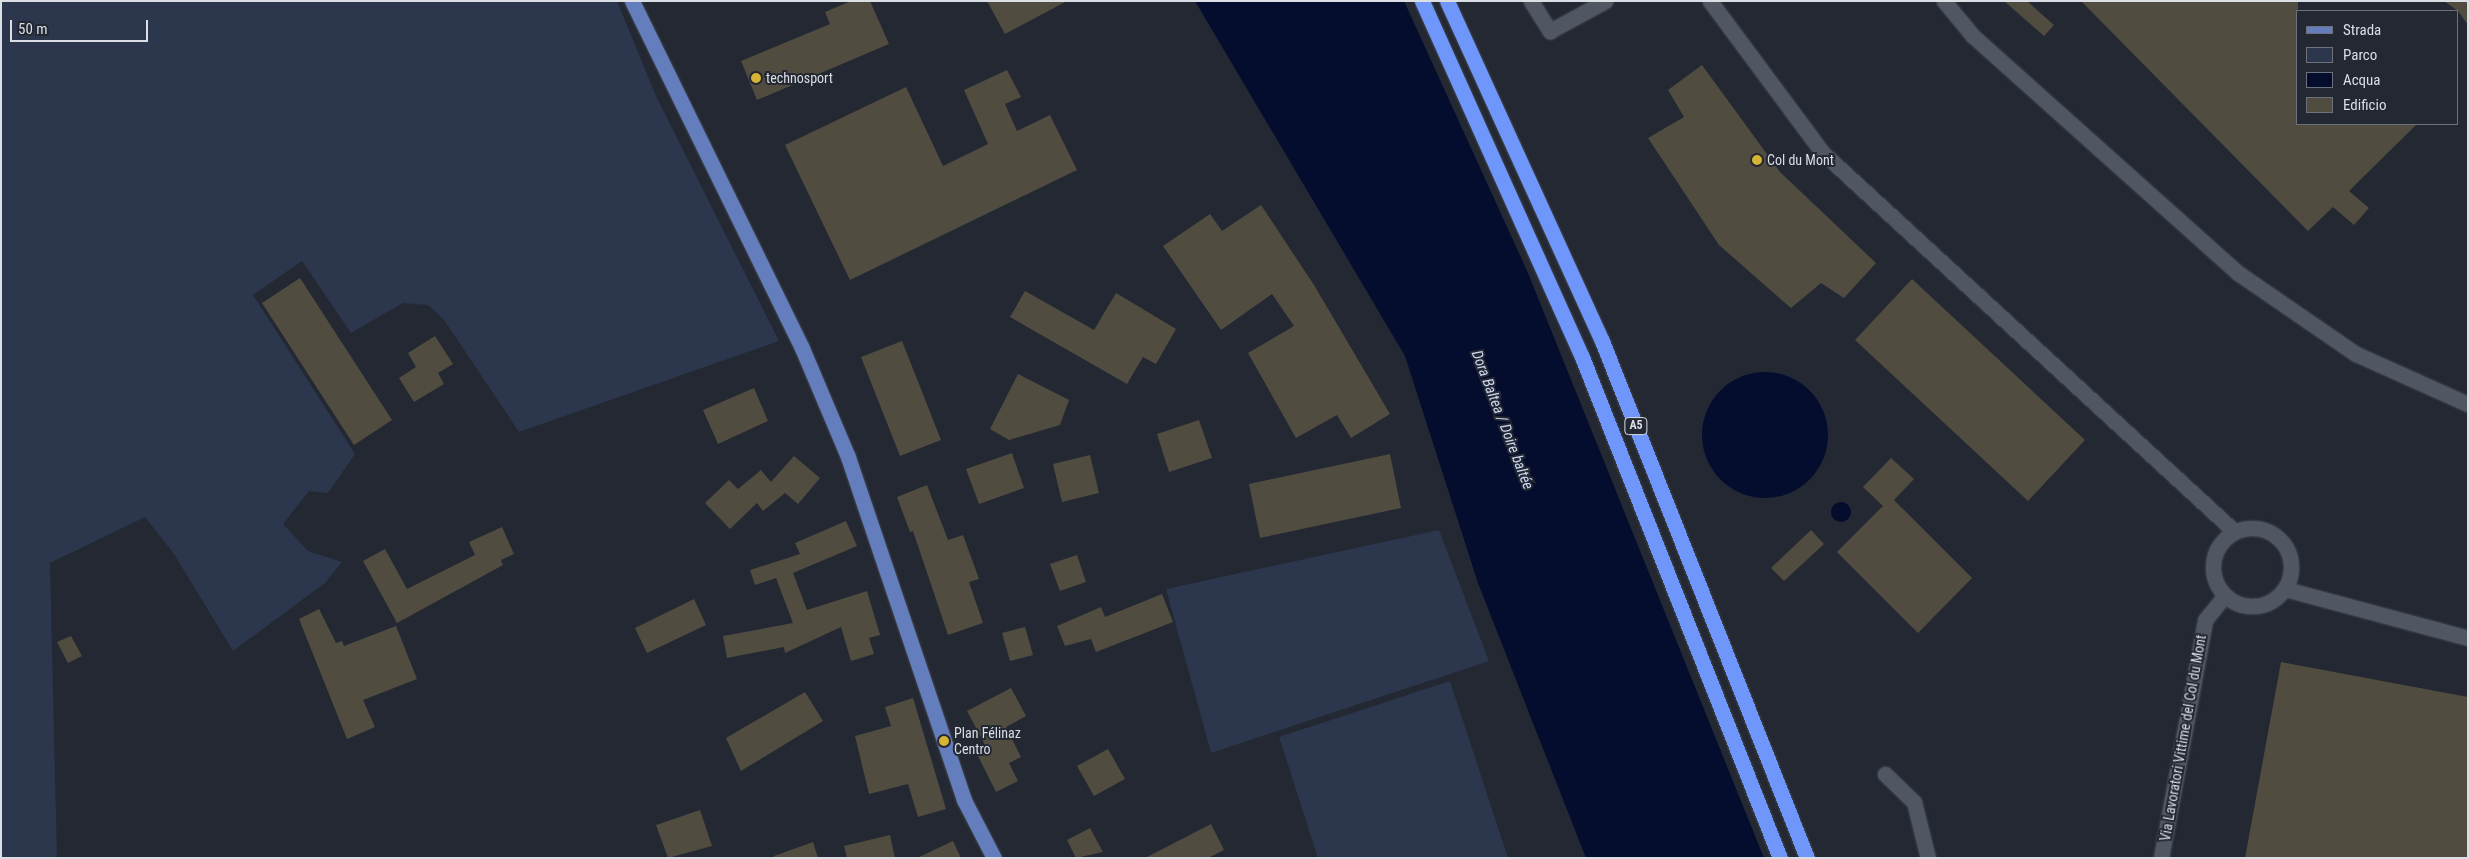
<!DOCTYPE html>
<html>
<head>
<meta charset="utf-8">
<style>
  body { margin:0 }
  #map { position:relative; width:2469px; height:859px; overflow:hidden; background:#232832; font-family:"Roboto Condensed",sans-serif }
  div>[style] { position:absolute }
  .green>* { inset:0; background:#2c364c }
  .water>* { inset:0; background:#040d2e }
  .round { border-radius:50% }
  .building>* { inset:0; background:#504c40 }
  .roads { filter:drop-shadow(0 0 1px #42464f) drop-shadow(0 0 1px #42464f) }
  .minor>* { height:15px; margin:-7.5px; padding:0 7.5px; transform-origin:7.5px; border-radius:7.5px; background:#515762 }
  .minor>.ring { margin:-7.5px; padding:0; box-sizing:content-box; background:none; border:15px solid #515762; border-radius:50% }
  .major>* { height:15px; margin:-7.5px; padding:0 7.5px; transform-origin:7.5px; border-radius:7.5px; background:#637dbd }
  .highway>* { height:15px; margin:-7.5px; padding:0 7.5px; transform-origin:7.5px; border-radius:7.5px; background:#6f96fa }
  .dots>* { width:14px; height:14px; translate:-50% -50%; box-sizing:border-box; border:2px solid #232832; border-radius:50% }
  span { translate:-50% -50%; white-space:nowrap; text-align:center; line-height:1.15; -webkit-text-stroke:4px #232832; paint-order:stroke }
  .shield-label span { padding:1px 4px; background:#232832; border:1px solid; border-radius:4px; -webkit-text-stroke-width:0 }
  .shield-label { font-size:12px; color:#dbdee5; font-weight:700 }
  .poi-label { font-size:14px; color:#dbdee5 }
  .left { translate:0 -50%; text-align:left }
  .street-label { font-size:14px; color:#dbdee5 }
  .water-label { font-size:15px; color:#ccd8f3; font-style:italic }
  .frame { position:absolute; inset:0; border:2px solid #dbdee5; pointer-events:none }
  .legend { position:absolute; left:2296px; top:10px; width:162px; height:115px; box-sizing:border-box; background:#232832; border:1px solid #6d717a; margin:0; padding:6px 9px; list-style:none; font-size:15px; color:#dbdee5 }
  .legend li { display:flex; align-items:center; gap:10px; height:25px }
  .legend b { width:25px; border:1px solid #6d717a }
  .scale { position:absolute; left:10px; top:20px; width:138px; height:22px; box-sizing:border-box; border:2px solid #dbdee5; border-top:0; padding-left:6px; font-size:15px; line-height:18px; white-space:nowrap; color:#dbdee5; -webkit-text-stroke:4px #232832; paint-order:stroke }
</style>
</head>
<body>
<div id="map">
  <div class="green">
    <i style="clip-path:polygon(1px 1px,617px 1px,656px 96px,779px 341px,519px 432px,444px 320px,428px 305px,403px 303px,351px 333px,302px 261px,253px 295px,355px 454px,328px 493px,309px 491px,283px 524px,308px 551px,342px 562px,325px 583px,233px 651px,174px 554px,145px 517px,50px 563px,57px 858px,1px 858px)"></i>
    <i style="clip-path:polygon(1439px 530px,1489px 661px,1211px 753px,1166px 589px)"></i>
    <i style="clip-path:polygon(1450px 681px,1508px 858px,1318px 858px,1279px 737px)"></i>
  </div>
  <div class="water">
    <i style="clip-path:polygon(1195px 1px,1404px 1px,1528px 273px,1764px 858px,1586px 858px,1478px 583px,1405px 356px)"></i>
    <i class="round" style="left:1702px;top:372px;width:126px;height:126px"></i>
    <i class="round" style="left:1831px;top:502px;width:20px;height:20px"></i>
  </div>
  <div class="building">
    <i style="clip-path:polygon(851px 1px,870px 1px,889px 44px,757px 100px,741px 61px,830px 24px,825px 12px)"></i>
    <i style="clip-path:polygon(987px 1px,1067px 1px,1005px 34px)"></i>
    <i style="clip-path:polygon(2004px 1px,2027px 1px,2054px 25px,2044px 36px)"></i>
    <i style="clip-path:polygon(2081px 1px,2298px 1px,2298px 124px,2417px 124px,2349px 191px,2369px 208px,2354px 225px,2333px 207px,2308px 231px)"></i>
    <i style="clip-path:polygon(2444px 1px,2468px 1px,2468px 25px,2458px 11px)"></i>
    <i style="clip-path:polygon(1702px 65px,1780px 172px,1876px 263px,1844px 298px,1821px 283px,1791px 308px,1719px 245px,1648px 138px,1684px 117px,1668px 90px)"></i>
    <i style="clip-path:polygon(1007px 70px,1021px 97px,1005px 104px,1017px 131px,1050px 115px,1077px 170px,850px 280px,785px 145px,906px 87px,943px 166px,988px 144px,964px 90px)"></i>
    <i style="clip-path:polygon(1261px 205px,1314px 285px,1390px 414px,1351px 438px,1337px 415px,1296px 438px,1248px 353px,1294px 326px,1272px 294px,1221px 330px,1163px 246px,1210px 214px,1222px 231px)"></i>
    <i style="clip-path:polygon(300px 278px,392px 420px,354px 445px,262px 303px)"></i>
    <i style="clip-path:polygon(1912px 279px,2085px 440px,2028px 501px,1855px 340px)"></i>
    <i style="clip-path:polygon(1025px 291px,1094px 330px,1116px 293px,1176px 329px,1156px 364px,1143px 357px,1127px 384px,1010px 317px)"></i>
    <i style="clip-path:polygon(435px 336px,453px 364px,438px 373px,444px 384px,414px 402px,399px 378px,416px 367px,408px 353px)"></i>
    <i style="clip-path:polygon(902px 341px,941px 440px,900px 456px,861px 357px)"></i>
    <i style="clip-path:polygon(1018px 374px,1069px 400px,1060px 425px,1009px 440px,990px 429px)"></i>
    <i style="clip-path:polygon(754px 388px,768px 421px,718px 444px,703px 410px)"></i>
    <i style="clip-path:polygon(1199px 420px,1212px 458px,1169px 472px,1157px 434px)"></i>
    <i style="clip-path:polygon(1012px 453px,1024px 488px,979px 504px,966px 469px)"></i>
    <i style="clip-path:polygon(1390px 454px,1401px 508px,1260px 538px,1249px 484px)"></i>
    <i style="clip-path:polygon(1090px 455px,1099px 493px,1062px 502px,1053px 464px)"></i>
    <i style="clip-path:polygon(794px 456px,820px 478px,798px 504px,785px 493px,763px 511px,757px 503px,730px 529px,705px 503px,729px 480px,738px 489px,761px 470px,771px 482px)"></i>
    <i style="clip-path:polygon(1891px 458px,1914px 479px,1894px 500px,1972px 578px,1918px 633px,1837px 552px,1883px 506px,1863px 487px)"></i>
    <i style="clip-path:polygon(927px 485px,948px 540px,963px 535px,979px 579px,969px 582px,983px 623px,948px 635px,913px 531px,910px 532px,897px 497px)"></i>
    <i style="clip-path:polygon(846px 521px,857px 546px,793px 573px,807px 610px,867px 591px,880px 635px,869px 638px,874px 654px,851px 661px,841px 627px,785px 653px,784px 647px,727px 658px,723px 636px,793px 623px,776px 578px,755px 585px,750px 570px,800px 554px,795px 543px)"></i>
    <i style="clip-path:polygon(502px 527px,514px 554px,501px 560px,503px 565px,397px 623px,363px 561px,385px 549px,407px 589px,475px 555px,469px 542px)"></i>
    <i style="clip-path:polygon(1811px 530px,1824px 544px,1784px 581px,1771px 568px)"></i>
    <i style="clip-path:polygon(1077px 555px,1086px 582px,1060px 591px,1050px 564px)"></i>
    <i style="clip-path:polygon(1162px 594px,1173px 622px,1096px 652px,1091px 639px,1065px 646px,1057px 626px,1101px 607px,1105px 617px)"></i>
    <i style="clip-path:polygon(694px 599px,706px 625px,647px 653px,635px 628px)"></i>
    <i style="clip-path:polygon(319px 609px,336px 643px,342px 641px,344px 646px,396px 626px,417px 679px,363px 700px,375px 727px,347px 739px,299px 619px)"></i>
    <i style="clip-path:polygon(1025px 627px,1033px 655px,1010px 661px,1002px 633px)"></i>
    <i style="clip-path:polygon(71px 636px,82px 656px,68px 663px,57px 642px)"></i>
    <i style="clip-path:polygon(2281px 662px,2468px 697px,2468px 858px,2245px 858px)"></i>
    <i style="clip-path:polygon(1011px 688px,1026px 716px,1006px 727px,1021px 757px,1009px 763px,1018px 781px,996px 792px,976px 752px,986px 747px,967px 711px)"></i>
    <i style="clip-path:polygon(805px 692px,823px 721px,741px 771px,726px 738px)"></i>
    <i style="clip-path:polygon(913px 698px,946px 809px,918px 817px,908px 784px,869px 794px,855px 736px,891px 726px,885px 707px)"></i>
    <i style="clip-path:polygon(1108px 749px,1125px 779px,1094px 796px,1077px 766px)"></i>
    <i style="clip-path:polygon(700px 810px,712px 846px,668px 858px,656px 825px)"></i>
    <i style="clip-path:polygon(1211px 824px,1224px 850px,1208px 858px,1145px 858px)"></i>
    <i style="clip-path:polygon(1090px 828px,1103px 852px,1076px 858px,1067px 840px)"></i>
    <i style="clip-path:polygon(890px 835px,895px 858px,847px 858px,844px 846px)"></i>
    <i style="clip-path:polygon(953px 841px,961px 858px,917px 858px)"></i>
    <i style="clip-path:polygon(813px 842px,818px 858px,774px 858px,774px 856px)"></i>
  </div>
  <div class="roads">
    <div class="minor">
      <i style="left:1531px;top:1px;width:36px;rotate:58deg"></i>
      <i style="left:1550px;top:31px;width:63px;rotate:-28.6deg"></i>
      <i style="left:1710px;top:1px;width:188px;rotate:53.4deg"></i>
      <i style="left:1822px;top:152px;width:560px;rotate:42.61deg"></i>
      <i style="left:1944px;top:1px;width:45px;rotate:50.4deg"></i>
      <i style="left:1973px;top:36px;width:356px;rotate:41.8deg"></i>
      <i style="left:2238px;top:273px;width:143px;rotate:34.5deg"></i>
      <i style="left:2356px;top:354px;width:123px;rotate:24.1deg"></i>
      <i class="ring" style="left:2213px;top:528px;width:63px;height:63px"></i>
      <i style="left:2285px;top:589px;width:189px;rotate:15deg"></i>
      <i style="left:1885px;top:774px;width:40px;rotate:44deg"></i>
      <i style="left:1914px;top:802px;width:58px;rotate:76deg"></i>
      <i style="left:2161px;top:858px;width:242px;rotate:-79.5deg"></i>
      <i style="left:2205px;top:620px;width:32px;rotate:-51deg"></i>
    </div>
    <div class="major">
      <i style="left:632px;top:1px;width:386px;rotate:63.9deg"></i>
      <i style="left:802px;top:348px;width:118px;rotate:67.1deg"></i>
      <i style="left:848px;top:457px;width:362px;rotate:71.3deg"></i>
      <i style="left:964px;top:800px;width:65px;rotate:62.7deg"></i>
    </div>
    <div class="highway">
      <i style="left:1422px;top:1px;width:390px;rotate:65.8deg"></i>
      <i style="left:1582px;top:357px;width:539px;rotate:68.44deg"></i>
      <i style="left:1447px;top:1px;width:374px;rotate:65.5deg"></i>
      <i style="left:1602px;top:341px;width:556px;rotate:68.37deg"></i>
    </div>
  </div>
  <div class="dots">
    <i style="left:756px;top:78px;background:#d8b434"></i>
    <i style="left:1757px;top:160px;background:#d8b434"></i>
    <i style="left:944px;top:741px;background:#d8b434"></i>
  </div>
  <div class="shield-label">
    <span style="left:1636px;top:426px">A5</span>
  </div>
  <div class="poi-label">
    <span class="left" style="left:766px;top:78px">technosport</span>
    <span class="left" style="left:1767px;top:160px">Col du Mont</span>
    <span class="left" style="left:954px;top:741px">Plan Félinaz<br>Centro</span>
  </div>
  <div class="street-label">
    <span style="left:2183px;top:738px;rotate:-80deg">Via Lavoratori Vittime del Col du Mont</span>
  </div>
  <div class="water-label">
    <span style="left:1502px;top:420px;rotate:69deg">Dora Baltea / Doire baltée</span>
  </div>
  <div class="frame"></div>
  <ul class="legend">
  <li><b style="height:6px;background:#637dbd"></b>Strada</li>
  <li><b style="height:14px;background:#2c364c"></b>Parco</li>
  <li><b style="height:14px;background:#040d2e"></b>Acqua</li>
  <li><b style="height:14px;background:#504c40"></b>Edificio</li>
  </ul>
  <div class="scale">50 m</div>
</div>
</body>
</html>
